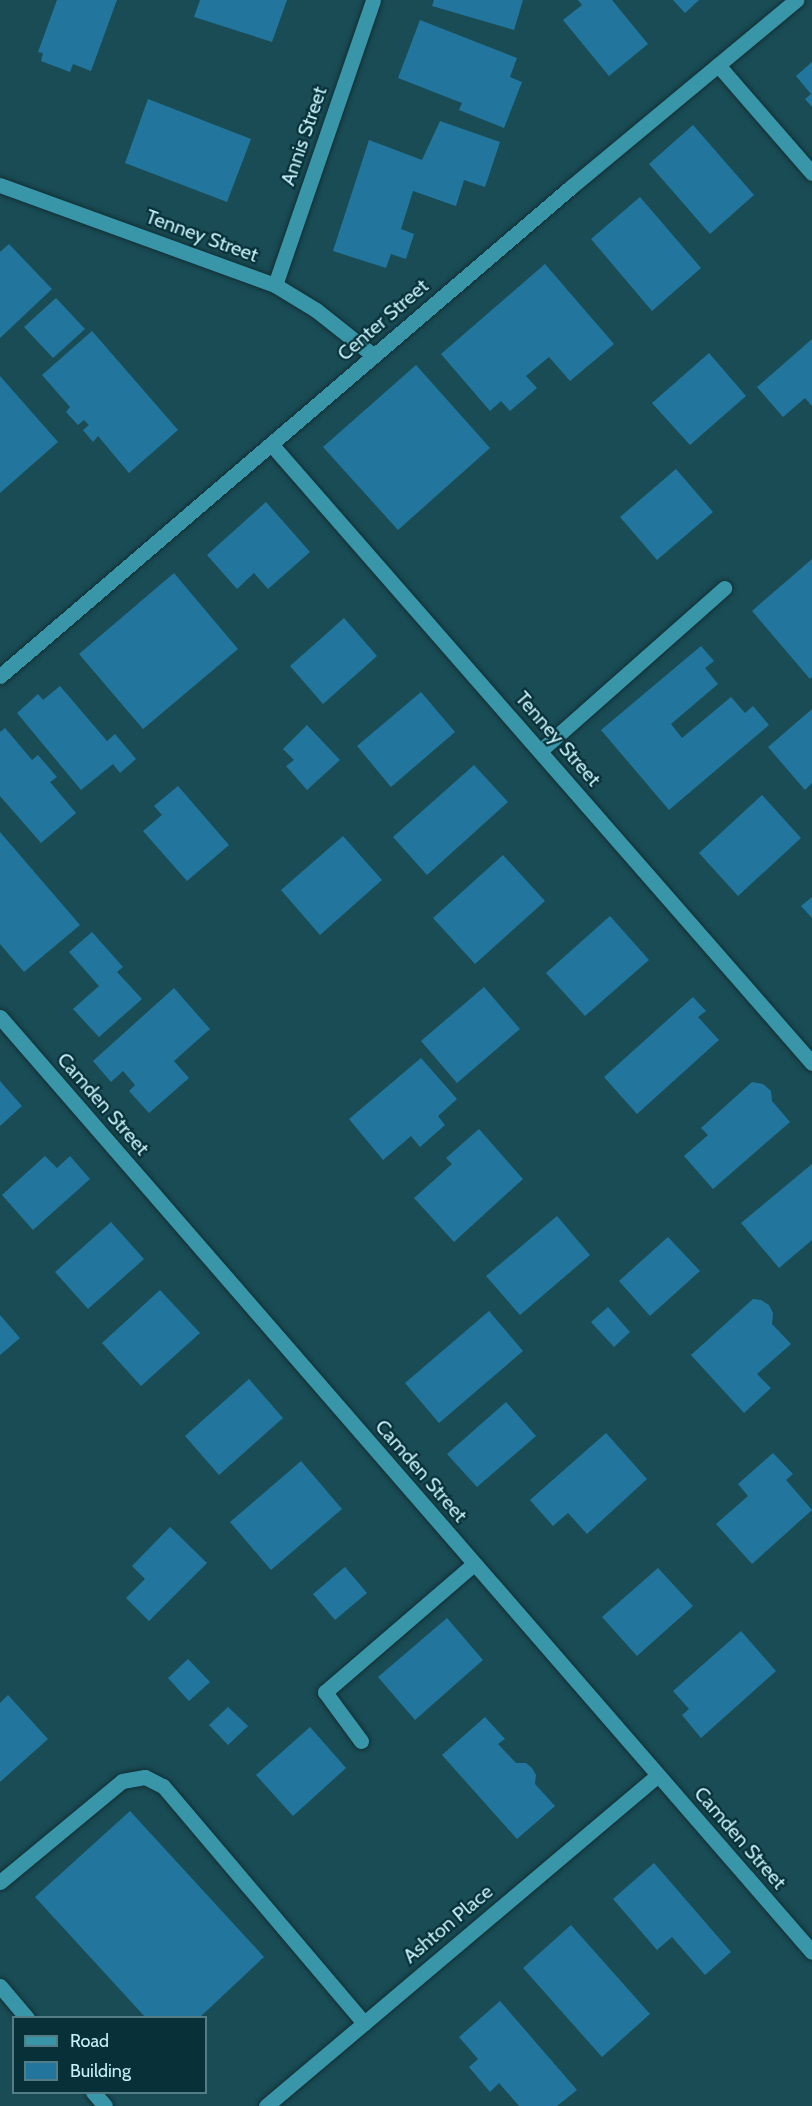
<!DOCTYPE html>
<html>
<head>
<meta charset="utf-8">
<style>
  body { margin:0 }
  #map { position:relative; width:812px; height:2106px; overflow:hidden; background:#1a4c55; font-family:Cabin,sans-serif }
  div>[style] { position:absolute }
  .building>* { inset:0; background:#22769d }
  .roads { filter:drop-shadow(0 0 2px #122f35) drop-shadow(0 0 2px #122f35) }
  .service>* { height:15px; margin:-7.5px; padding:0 7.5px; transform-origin:7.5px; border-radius:7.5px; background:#3996a9 }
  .minor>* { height:15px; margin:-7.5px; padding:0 7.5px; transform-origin:7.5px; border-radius:7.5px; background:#3996a9 }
  .tertiary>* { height:15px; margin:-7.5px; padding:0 7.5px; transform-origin:7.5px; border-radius:7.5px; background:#3996a9 }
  span { translate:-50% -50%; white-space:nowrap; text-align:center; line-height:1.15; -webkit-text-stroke:4.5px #073038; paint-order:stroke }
  .street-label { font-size:20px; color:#c6f0fa }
  .legend { position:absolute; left:12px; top:2016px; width:195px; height:78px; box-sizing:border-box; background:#073038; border:2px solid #537d86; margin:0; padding:8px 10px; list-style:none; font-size:18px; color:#c6f0fa }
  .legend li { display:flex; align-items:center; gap:12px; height:30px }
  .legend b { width:30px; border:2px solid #537d86 }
</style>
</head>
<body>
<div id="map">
  <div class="building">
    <i style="clip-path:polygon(57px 0,117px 0,91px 71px,73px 64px,70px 72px,41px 61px,43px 53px,38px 52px)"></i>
    <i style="clip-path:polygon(200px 0,287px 0,272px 42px,194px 17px)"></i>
    <i style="clip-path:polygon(434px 0,523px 0,514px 30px,432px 6px)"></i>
    <i style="clip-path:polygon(578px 0,612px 0,648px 44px,609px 76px,563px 20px,582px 5px)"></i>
    <i style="clip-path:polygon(673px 0,699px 0,685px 13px)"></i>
    <i style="clip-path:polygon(420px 20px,517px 58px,510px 77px,522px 82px,504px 128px,459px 110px,462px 103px,398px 78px)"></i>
    <i style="clip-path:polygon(812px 62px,812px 107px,805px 99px,811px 94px,796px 76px)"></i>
    <i style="clip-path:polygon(148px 99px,251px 139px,227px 202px,125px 163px)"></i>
    <i style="clip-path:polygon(440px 121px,500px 142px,485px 187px,464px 180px,456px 206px,413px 191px,401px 229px,414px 234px,406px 259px,391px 254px,386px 268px,333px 251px,369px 140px,422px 160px)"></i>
    <i style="clip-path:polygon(693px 125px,754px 195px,710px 234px,649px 164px)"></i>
    <i style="clip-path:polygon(640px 197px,701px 268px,652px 311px,591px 239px)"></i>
    <i style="clip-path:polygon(9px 244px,52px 289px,0 338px,0 252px)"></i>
    <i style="clip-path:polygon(545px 264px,614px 344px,570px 381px,549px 357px,526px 376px,537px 388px,510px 411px,501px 401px,490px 411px,441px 354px)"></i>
    <i style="clip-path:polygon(56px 298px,85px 329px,53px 358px,24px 327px)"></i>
    <i style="clip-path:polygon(92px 331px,178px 430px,129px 473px,98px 436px,93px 442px,83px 430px,89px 425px,84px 420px,78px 425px,66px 412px,70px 407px,42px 375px)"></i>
    <i style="clip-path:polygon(812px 339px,812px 406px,805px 398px,783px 417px,757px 387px)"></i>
    <i style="clip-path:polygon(709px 353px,746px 396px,690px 445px,652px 403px)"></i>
    <i style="clip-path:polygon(416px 365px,490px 448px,398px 530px,323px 447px)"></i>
    <i style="clip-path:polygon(0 376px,58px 442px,0 493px)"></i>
    <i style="clip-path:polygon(676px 469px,713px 512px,657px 560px,620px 517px)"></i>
    <i style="clip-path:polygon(266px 502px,310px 552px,268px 589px,254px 573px,237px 589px,207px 555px)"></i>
    <i style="clip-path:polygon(812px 559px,812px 677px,810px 679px,752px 611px)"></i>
    <i style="clip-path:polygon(174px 573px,238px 649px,143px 729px,79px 654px)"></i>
    <i style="clip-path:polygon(344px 618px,377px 656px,323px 704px,290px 666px)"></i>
    <i style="clip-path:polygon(701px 646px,714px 661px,705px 668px,718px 684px,671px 724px,682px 738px,731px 697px,745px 713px,753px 706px,769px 725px,669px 810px,601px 730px)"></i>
    <i style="clip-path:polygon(60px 686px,107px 741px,115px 734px,136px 759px,120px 773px,113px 764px,81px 790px,17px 713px,38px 694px,43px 700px)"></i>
    <i style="clip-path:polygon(421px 692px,455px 732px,391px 787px,357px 746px)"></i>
    <i style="clip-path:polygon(812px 709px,812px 783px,805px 790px,768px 747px)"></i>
    <i style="clip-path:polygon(307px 725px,340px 760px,307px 790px,286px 766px,294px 760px,283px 749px)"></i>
    <i style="clip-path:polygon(5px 728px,32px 760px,38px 755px,57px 777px,50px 782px,76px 813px,41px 843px,0 796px,0 732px)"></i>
    <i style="clip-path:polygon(474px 765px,508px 802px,427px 875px,393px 837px)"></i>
    <i style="clip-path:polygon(178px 786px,229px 845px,187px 881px,143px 831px,162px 815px,154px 806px)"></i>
    <i style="clip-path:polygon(762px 795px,801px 838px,738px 896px,699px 853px)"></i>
    <i style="clip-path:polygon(0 832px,80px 925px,24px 972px,0 944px)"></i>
    <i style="clip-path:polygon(343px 836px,382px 880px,320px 935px,281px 890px)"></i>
    <i style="clip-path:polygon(503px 855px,545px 901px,475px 964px,433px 918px)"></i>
    <i style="clip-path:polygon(812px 897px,812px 918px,801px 906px)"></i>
    <i style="clip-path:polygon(610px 916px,649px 960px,585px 1016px,546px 973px)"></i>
    <i style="clip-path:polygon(92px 932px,123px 967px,117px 972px,142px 999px,99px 1037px,73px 1009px,99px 986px,69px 952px)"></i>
    <i style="clip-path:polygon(484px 987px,520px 1029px,457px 1083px,421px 1041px)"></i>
    <i style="clip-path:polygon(174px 988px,210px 1029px,174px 1061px,189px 1078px,149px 1113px,129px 1091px,135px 1085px,123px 1071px,111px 1082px,93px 1061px)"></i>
    <i style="clip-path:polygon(693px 997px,706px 1011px,698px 1017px,719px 1040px,637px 1114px,604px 1077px)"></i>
    <i style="clip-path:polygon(421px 1058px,457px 1099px,438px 1116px,445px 1125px,420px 1147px,411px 1136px,383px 1160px,349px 1119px)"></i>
    <i style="clip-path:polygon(0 1081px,22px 1106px,0 1126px)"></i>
    <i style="clip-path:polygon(752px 1082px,763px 1084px,771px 1091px,772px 1101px,790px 1122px,713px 1189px,684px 1156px,708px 1135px,701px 1128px)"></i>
    <i style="clip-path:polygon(479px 1129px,523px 1179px,454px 1242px,414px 1198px,452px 1164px,446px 1158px)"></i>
    <i style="clip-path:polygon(45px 1156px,57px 1168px,70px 1156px,90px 1179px,33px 1230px,2px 1195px)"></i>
    <i style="clip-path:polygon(812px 1164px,812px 1240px,779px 1268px,741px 1223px)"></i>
    <i style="clip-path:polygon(557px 1216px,590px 1255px,520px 1315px,486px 1276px)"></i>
    <i style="clip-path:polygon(111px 1222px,144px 1259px,88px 1309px,55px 1272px)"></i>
    <i style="clip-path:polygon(668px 1237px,700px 1271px,650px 1316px,619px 1281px)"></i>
    <i style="clip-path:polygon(160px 1290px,200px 1333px,141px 1386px,102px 1343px)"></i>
    <i style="clip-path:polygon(753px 1299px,761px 1300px,769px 1305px,773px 1313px,772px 1324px,791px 1344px,757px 1374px,771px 1388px,744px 1413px,691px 1355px)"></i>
    <i style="clip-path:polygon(608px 1307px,630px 1332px,614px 1347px,591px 1322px)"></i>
    <i style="clip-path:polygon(489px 1311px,523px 1351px,439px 1423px,405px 1383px)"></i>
    <i style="clip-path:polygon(0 1315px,20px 1338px,0 1355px)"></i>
    <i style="clip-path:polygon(249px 1379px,283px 1418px,219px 1475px,185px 1436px)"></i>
    <i style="clip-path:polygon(506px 1402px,536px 1436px,477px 1487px,447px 1454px)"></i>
    <i style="clip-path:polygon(606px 1433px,647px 1479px,587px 1534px,568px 1513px,553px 1526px,530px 1500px)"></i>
    <i style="clip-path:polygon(773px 1453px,793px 1474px,786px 1480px,812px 1510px,752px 1564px,716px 1524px,748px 1496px,738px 1484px)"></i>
    <i style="clip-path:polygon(301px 1461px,342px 1509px,271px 1570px,230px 1522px)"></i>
    <i style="clip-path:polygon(170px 1527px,207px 1563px,149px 1621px,126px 1598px,145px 1579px,132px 1566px)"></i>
    <i style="clip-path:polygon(345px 1567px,367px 1593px,335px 1620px,313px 1594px)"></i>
    <i style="clip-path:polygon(658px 1568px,693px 1606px,637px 1656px,602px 1617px)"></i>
    <i style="clip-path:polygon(447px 1618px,483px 1660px,415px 1720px,378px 1677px)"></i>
    <i style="clip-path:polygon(741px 1631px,776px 1671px,701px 1738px,682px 1715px,689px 1709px,673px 1691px)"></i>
    <i style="clip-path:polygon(188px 1659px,210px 1682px,189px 1701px,168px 1678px)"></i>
    <i style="clip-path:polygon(8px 1695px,48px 1739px,0 1782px,0 1703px)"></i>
    <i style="clip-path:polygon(228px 1707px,248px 1726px,228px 1745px,209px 1725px)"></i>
    <i style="clip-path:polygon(485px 1717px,505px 1739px,498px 1744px,516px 1763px,526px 1763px,532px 1768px,536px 1775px,535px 1784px,555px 1806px,517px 1839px,442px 1755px)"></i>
    <i style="clip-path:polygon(310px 1727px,346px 1768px,293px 1816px,256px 1775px)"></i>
    <i style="clip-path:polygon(130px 1811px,264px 1957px,199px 2018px,146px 2018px,35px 1897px)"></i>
    <i style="clip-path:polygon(654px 1863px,731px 1952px,705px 1975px,672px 1937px,657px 1950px,613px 1899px)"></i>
    <i style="clip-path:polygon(571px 1925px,650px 2014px,602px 2057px,523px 1968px)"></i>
    <i style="clip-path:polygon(500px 2001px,577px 2090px,557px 2106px,519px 2106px,499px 2083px,490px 2092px,469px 2067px,478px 2059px,459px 2037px)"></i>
  </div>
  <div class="roads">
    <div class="service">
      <i style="left:540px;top:751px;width:246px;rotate:-41.5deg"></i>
      <i style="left:361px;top:1741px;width:61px;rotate:-126.3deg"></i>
      <i style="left:325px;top:1692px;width:196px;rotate:-40.7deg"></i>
      <i style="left:0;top:1882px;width:158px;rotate:-39.6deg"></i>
      <i style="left:122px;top:1781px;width:23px;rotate:-10deg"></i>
      <i style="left:145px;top:1777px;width:20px;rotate:27deg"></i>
      <i style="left:163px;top:1786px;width:311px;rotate:49.7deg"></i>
    </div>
    <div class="minor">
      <i style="left:718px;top:65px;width:143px;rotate:49deg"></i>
      <i style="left:0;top:185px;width:293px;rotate:20deg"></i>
      <i style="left:275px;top:285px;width:48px;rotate:31.4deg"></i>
      <i style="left:316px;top:310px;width:74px;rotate:38.4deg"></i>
      <i style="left:275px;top:285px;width:301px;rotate:-71deg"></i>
      <i style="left:271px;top:444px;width:822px;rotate:48.85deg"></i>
      <i style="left:0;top:1017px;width:1238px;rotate:49.03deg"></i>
      <i style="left:0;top:1986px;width:42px;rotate:49.8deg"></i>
      <i style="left:93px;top:2092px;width:18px;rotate:49deg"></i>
      <i style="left:266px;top:2106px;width:513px;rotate:-40.18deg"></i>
    </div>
    <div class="tertiary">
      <i style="left:0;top:676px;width:752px;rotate:-40.58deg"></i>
      <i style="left:571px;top:187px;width:293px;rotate:-39.7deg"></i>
    </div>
  </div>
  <div class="street-label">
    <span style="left:304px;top:136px;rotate:-71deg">Annis Street</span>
    <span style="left:202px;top:236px;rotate:20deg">Tenney Street</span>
    <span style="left:383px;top:320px;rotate:-41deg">Center Street</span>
    <span style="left:558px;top:739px;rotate:49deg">Tenney Street</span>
    <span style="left:103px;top:1104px;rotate:49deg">Camden Street</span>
    <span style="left:421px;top:1471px;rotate:49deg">Camden Street</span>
    <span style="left:740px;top:1838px;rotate:49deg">Camden Street</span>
    <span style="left:448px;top:1924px;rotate:-40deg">Ashton Place</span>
  </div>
  <ul class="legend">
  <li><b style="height:8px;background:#3996a9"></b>Road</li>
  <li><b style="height:16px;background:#22769d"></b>Building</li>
  </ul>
</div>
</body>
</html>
